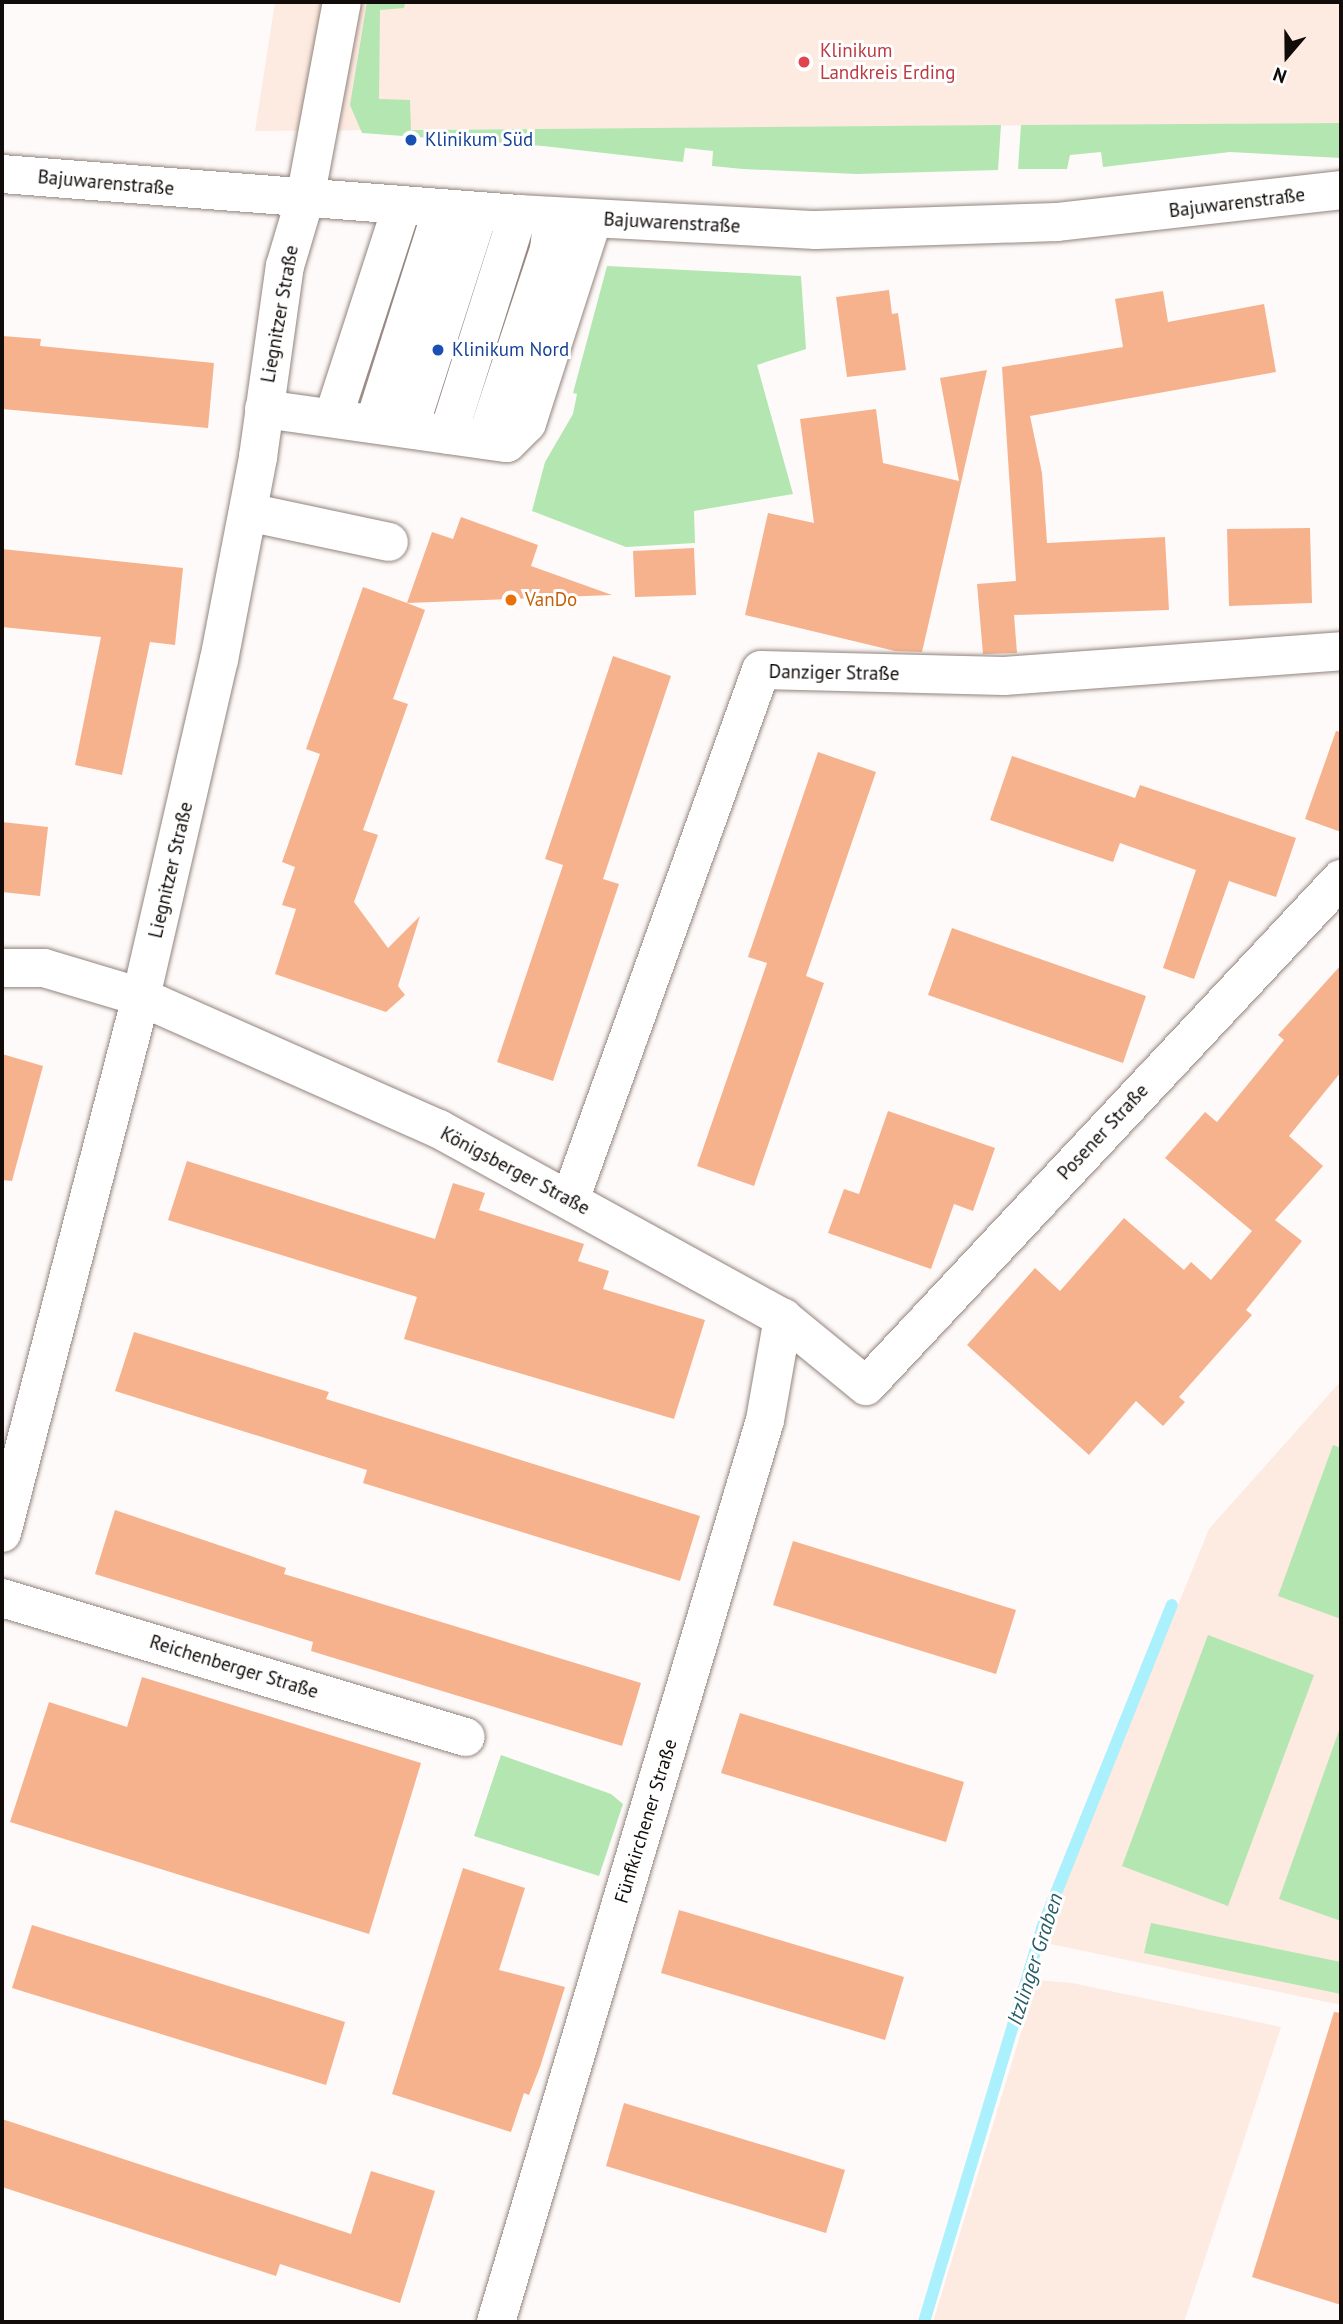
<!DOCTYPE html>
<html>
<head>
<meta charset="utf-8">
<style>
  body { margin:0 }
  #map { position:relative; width:1343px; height:2324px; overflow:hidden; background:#fefaf9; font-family:"PT Sans",sans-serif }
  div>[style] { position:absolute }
  .built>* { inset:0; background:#fdeae0 }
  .green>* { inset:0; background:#b3e6b1 }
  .stream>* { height:12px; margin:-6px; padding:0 6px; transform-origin:6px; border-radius:6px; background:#abf0fd }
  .building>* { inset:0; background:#f6b28d }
  .roads { filter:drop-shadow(0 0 2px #93847d) drop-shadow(0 0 2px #93847d) }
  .minor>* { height:38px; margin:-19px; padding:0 19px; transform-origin:19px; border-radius:19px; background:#fff }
  .dots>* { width:19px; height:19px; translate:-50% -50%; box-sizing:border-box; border:4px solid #fff; border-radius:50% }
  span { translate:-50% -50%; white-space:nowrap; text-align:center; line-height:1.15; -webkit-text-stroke:6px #fff; paint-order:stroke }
  .health-label { font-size:19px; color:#be3a42 }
  .left { translate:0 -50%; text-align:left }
  .transit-label { font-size:19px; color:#164399 }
  .street-label { font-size:19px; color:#110c09 }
  .food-label { font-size:19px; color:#c56008 }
  .water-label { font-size:21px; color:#275e67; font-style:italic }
  .frame { position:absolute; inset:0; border:4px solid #110c09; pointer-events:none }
  .north { position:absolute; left:1252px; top:21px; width:70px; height:70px; -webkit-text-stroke:5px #fff; paint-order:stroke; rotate:200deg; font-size:19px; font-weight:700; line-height:28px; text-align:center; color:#110c09 }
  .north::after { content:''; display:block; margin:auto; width:24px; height:32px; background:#110c09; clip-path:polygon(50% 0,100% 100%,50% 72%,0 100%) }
</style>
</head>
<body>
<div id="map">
  <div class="built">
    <i style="clip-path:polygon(275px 2px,1341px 2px,1341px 123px,255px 131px)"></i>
    <i style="clip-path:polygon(1341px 1381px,1341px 2005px,1041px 1942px,1209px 1529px)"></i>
    <i style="clip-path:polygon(1037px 1980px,1072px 1983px,1281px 2027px,1184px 2322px,933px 2322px)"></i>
  </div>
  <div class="green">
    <i style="clip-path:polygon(367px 2px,405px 2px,404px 8px,380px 10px,379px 99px,410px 100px,411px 130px,1001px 125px,998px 170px,857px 174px,743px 169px,712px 166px,713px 151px,685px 148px,683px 162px,543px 146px,362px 133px,350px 105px)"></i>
    <i style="clip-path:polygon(1341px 123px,1341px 158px,1230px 152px,1103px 167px,1101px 152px,1070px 155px,1067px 169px,1018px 169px,1021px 125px)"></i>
    <i style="clip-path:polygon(607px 266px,801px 276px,806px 349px,757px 365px,793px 494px,694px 511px,695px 543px,626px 547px,532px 511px,545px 462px,573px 414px,577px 394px,573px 393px)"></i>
    <i style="clip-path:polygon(1333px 1445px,1341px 1448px,1341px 1619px,1278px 1596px)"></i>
    <i style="clip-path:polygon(1208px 1635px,1314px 1675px,1228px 1906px,1122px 1866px)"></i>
    <i style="clip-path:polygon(1341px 1725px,1341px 1921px,1279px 1899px)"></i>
    <i style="clip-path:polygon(501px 1755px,611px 1794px,623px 1804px,599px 1876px,474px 1836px)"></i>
    <i style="clip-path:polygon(1151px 1923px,1341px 1962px,1341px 1994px,1144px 1953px)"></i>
  </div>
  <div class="stream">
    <i style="left:924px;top:2322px;width:411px;rotate:-73.3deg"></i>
    <i style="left:1042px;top:1928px;width:348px;rotate:-68.1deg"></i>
  </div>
  <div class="building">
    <i style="clip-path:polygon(889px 290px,892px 314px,898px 313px,906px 370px,847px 377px,836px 297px)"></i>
    <i style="clip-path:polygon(1163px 291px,1168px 322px,1264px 304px,1276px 372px,1030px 416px,1042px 473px,1047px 543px,1165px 537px,1169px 610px,1014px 615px,1017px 653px,983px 654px,977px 584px,1016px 581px,1002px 367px,1123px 347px,1115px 299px)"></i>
    <i style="clip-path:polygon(2px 336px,41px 339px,40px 346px,214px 363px,208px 428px,2px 409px)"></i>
    <i style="clip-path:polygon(987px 370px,922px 652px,895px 651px,745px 615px,768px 513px,814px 523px,800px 419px,876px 409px,883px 463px,959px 481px,940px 378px)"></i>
    <i style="clip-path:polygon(461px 517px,538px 545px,531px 566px,612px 595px,407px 603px,425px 610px,393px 699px,408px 704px,363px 830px,378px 835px,354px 902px,388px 948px,420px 916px,398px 986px,405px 995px,386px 1012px,275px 974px,296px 909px,282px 905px,295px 867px,282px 862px,320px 754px,306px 749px,363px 587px,407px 603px,432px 532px,453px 539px)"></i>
    <i style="clip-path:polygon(1310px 528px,1312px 603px,1229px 606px,1227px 529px)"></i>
    <i style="clip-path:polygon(694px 548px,696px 595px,635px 597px,633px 551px)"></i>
    <i style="clip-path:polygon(2px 549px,183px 568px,175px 645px,150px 642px,122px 775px,75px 765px,101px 637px,2px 627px)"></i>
    <i style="clip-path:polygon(613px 656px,671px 676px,603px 879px,619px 884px,553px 1081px,497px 1062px,563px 865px,545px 859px)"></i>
    <i style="clip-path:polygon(1336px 731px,1341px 732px,1341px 832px,1305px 819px)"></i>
    <i style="clip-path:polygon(818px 752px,876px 772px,806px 976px,824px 983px,754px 1186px,697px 1166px,767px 963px,748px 957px)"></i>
    <i style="clip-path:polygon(1012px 756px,1135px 798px,1140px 785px,1296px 838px,1276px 897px,1229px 881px,1194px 979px,1163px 968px,1196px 870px,1120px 843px,1113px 862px,990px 820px)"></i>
    <i style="clip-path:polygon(2px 822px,48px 827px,40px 896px,2px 892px)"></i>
    <i style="clip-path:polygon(952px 928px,1146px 996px,1123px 1063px,928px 995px)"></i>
    <i style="clip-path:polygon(1341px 965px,1341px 1072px,1289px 1136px,1323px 1166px,1275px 1220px,1302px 1241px,1246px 1310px,1252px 1315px,1179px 1397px,1185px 1402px,1163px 1426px,1136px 1401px,1089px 1455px,967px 1345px,1035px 1268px,1060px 1291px,1124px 1218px,1184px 1270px,1191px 1262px,1211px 1280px,1252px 1231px,1165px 1158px,1205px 1112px,1217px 1122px,1284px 1040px,1278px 1035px)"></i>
    <i style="clip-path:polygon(2px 1054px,43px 1066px,12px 1181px,2px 1180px)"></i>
    <i style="clip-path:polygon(888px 1111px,995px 1148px,973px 1211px,954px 1204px,931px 1269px,828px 1233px,844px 1189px,859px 1194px)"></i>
    <i style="clip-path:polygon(187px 1161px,435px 1239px,453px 1183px,485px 1193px,479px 1210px,584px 1244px,578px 1261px,609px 1271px,603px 1289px,705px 1320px,674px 1419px,404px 1339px,417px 1297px,168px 1220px)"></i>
    <i style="clip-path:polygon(134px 1332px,329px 1392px,326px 1399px,700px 1516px,680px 1581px,363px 1483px,367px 1470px,115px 1391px)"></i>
    <i style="clip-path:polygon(115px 1510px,286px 1568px,284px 1574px,641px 1683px,622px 1746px,311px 1651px,313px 1642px,95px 1574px)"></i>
    <i style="clip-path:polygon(793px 1541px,1016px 1610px,996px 1674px,773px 1605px)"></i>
    <i style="clip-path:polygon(142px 1677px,421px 1763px,369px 1934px,10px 1822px,49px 1702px,127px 1727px)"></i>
    <i style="clip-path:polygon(740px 1713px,964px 1782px,946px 1842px,721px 1773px)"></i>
    <i style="clip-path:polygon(463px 1868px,525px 1888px,499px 1970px,565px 1987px,540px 2067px,529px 2095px,524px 2093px,511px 2132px,392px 2094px)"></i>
    <i style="clip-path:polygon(679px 1910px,904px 1977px,885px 2040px,661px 1973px)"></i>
    <i style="clip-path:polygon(32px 1925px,345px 2022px,326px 2085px,12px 1988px)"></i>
    <i style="clip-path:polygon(1334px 2012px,1341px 2013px,1341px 2305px,1252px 2277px)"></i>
    <i style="clip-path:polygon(624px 2103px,845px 2170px,826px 2233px,606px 2166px)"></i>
    <i style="clip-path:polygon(2px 2119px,351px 2234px,371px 2171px,435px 2191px,400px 2303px,280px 2264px,276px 2276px,2px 2187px)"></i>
  </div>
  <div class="roads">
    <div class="minor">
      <i style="left:2px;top:174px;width:518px;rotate:4.43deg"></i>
      <i style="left:518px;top:214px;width:298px;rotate:3.1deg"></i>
      <i style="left:816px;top:230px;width:241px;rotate:-1.9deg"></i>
      <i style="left:1057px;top:222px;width:286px;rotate:-6.4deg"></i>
      <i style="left:264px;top:409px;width:245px;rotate:8deg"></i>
      <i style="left:507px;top:443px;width:28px;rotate:-45deg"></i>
      <i style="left:527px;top:423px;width:214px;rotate:-72.1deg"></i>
      <i style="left:333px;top:418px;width:223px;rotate:-72deg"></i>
      <i style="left:374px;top:424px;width:225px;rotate:-72.4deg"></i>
      <i style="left:409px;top:429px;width:229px;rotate:-72.2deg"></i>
      <i style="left:448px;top:435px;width:232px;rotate:-72.4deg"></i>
      <i style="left:486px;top:440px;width:201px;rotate:-71.7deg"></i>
      <i style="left:549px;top:249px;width:33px;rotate:-83deg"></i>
      <i style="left:248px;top:512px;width:144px;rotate:12deg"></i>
      <i style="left:2px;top:968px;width:42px"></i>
      <i style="left:44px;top:968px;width:101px;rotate:16.6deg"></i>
      <i style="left:141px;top:997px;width:326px;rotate:23.9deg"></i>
      <i style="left:439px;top:1129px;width:393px;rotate:28.8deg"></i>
      <i style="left:783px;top:1318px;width:107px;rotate:39.3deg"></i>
      <i style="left:866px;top:1386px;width:695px;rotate:-46.87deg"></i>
      <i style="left:570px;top:1200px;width:563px;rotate:-70.18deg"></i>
      <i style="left:761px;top:670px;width:243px;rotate:1.4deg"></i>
      <i style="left:1004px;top:676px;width:338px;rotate:-4.2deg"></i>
      <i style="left:2px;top:1533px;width:554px;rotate:-75.46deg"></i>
      <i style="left:141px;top:997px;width:346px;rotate:-77deg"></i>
      <i style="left:219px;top:660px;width:207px;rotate:-79.1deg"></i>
      <i style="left:258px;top:457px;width:193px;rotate:-82deg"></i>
      <i style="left:285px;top:266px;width:70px;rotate:-73.4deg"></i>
      <i style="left:305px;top:199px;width:200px;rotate:-79.4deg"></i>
      <i style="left:2px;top:1598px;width:484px;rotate:16.7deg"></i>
      <i style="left:496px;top:2322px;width:941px;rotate:-73.39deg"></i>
      <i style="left:765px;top:1420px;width:104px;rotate:-80deg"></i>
    </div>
  </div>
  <div class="dots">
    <i style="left:804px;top:62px;background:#e0444e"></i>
    <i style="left:411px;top:140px;background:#1a4fb4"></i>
    <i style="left:438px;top:350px;background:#1a4fb4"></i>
    <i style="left:511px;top:600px;background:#e8710a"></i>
  </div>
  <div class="health-label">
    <span class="left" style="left:820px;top:62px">Klinikum<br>Landkreis Erding</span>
  </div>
  <div class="transit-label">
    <span class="left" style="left:425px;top:140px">Klinikum Süd</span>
    <span class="left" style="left:452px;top:350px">Klinikum Nord</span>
  </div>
  <div class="street-label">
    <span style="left:106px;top:183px;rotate:5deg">Bajuwarenstraße</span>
    <span style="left:1237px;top:203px;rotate:-7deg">Bajuwarenstraße</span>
    <span style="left:672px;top:223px;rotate:3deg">Bajuwarenstraße</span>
    <span style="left:280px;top:314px;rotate:-80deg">Liegnitzer Straße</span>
    <span style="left:834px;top:673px;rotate:1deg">Danziger Straße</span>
    <span style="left:171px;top:870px;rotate:-77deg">Liegnitzer Straße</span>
    <span style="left:1103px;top:1132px;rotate:-47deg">Posener Straße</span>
    <span style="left:515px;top:1171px;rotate:28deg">Königsberger Straße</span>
    <span style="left:234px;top:1667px;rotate:17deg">Reichenberger Straße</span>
    <span style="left:646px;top:1821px;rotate:-73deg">Fünfkirchener Straße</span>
  </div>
  <div class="food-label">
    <span class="left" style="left:525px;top:600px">VanDo</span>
  </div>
  <div class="water-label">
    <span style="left:1035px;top:1959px;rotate:-72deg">Itzlinger Graben</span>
  </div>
  <div class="frame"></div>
  <div class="north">N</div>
</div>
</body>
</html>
